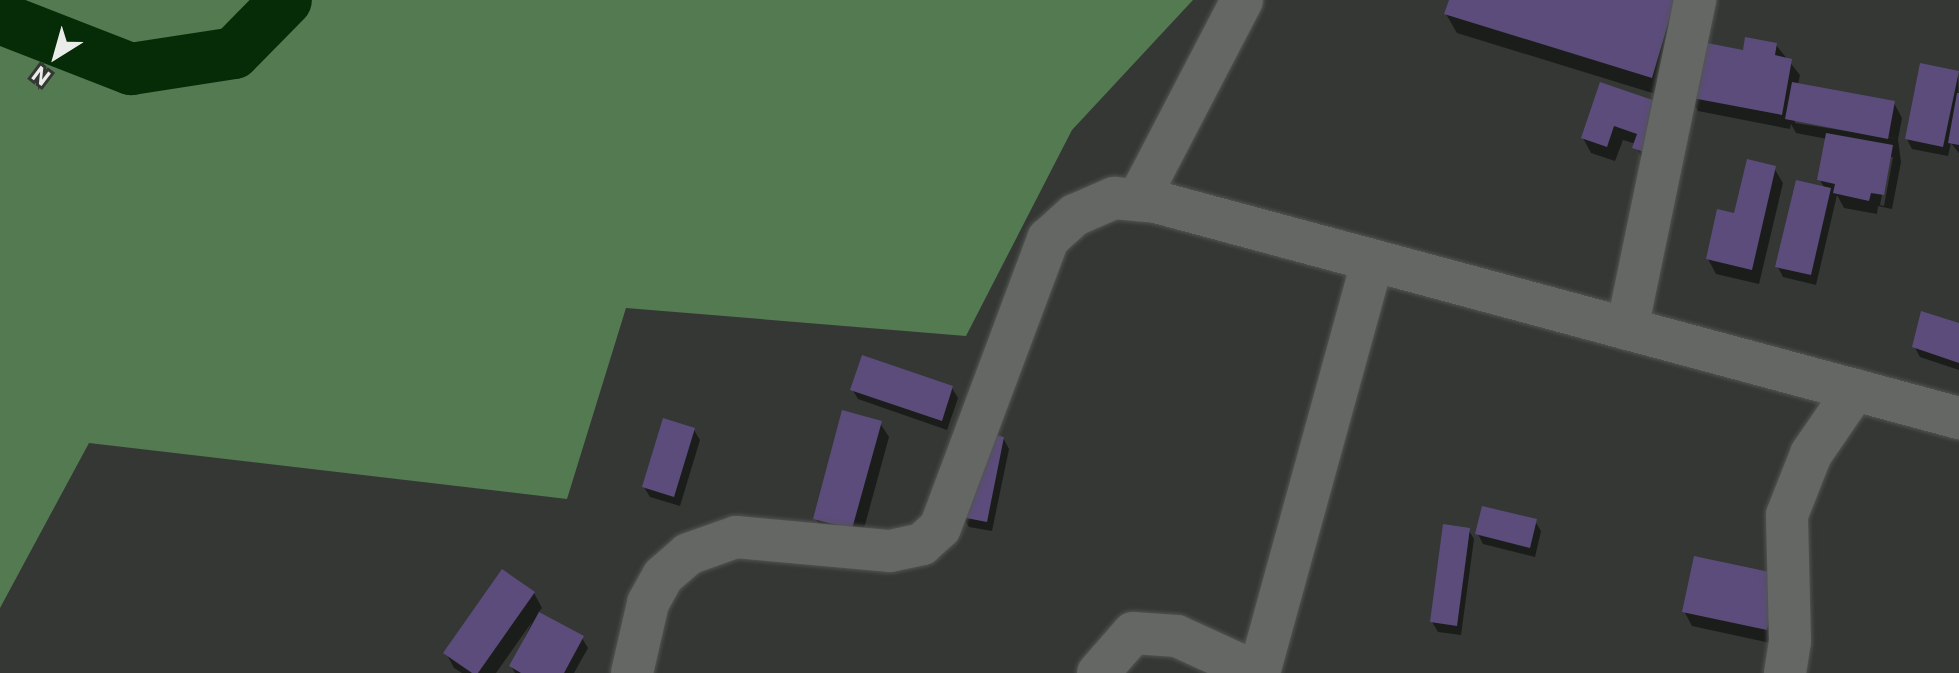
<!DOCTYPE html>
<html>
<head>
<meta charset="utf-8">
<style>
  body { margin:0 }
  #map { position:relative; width:1959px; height:673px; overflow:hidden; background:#343734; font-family:Roboto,sans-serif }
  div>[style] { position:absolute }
  .forest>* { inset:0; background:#537a51 }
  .shadow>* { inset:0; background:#0007 }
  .river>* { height:52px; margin:-26px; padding:0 26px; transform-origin:26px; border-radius:26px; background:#052c06 }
  .building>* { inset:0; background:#5c4c7b }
  .roads { filter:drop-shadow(0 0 2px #525452) drop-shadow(0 0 2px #525452) }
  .minor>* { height:42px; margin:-21px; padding:0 21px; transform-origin:21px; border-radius:21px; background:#646764 }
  span { translate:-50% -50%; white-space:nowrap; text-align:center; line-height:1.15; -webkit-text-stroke:7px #343734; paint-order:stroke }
  .north { position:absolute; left:16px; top:16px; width:80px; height:80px; -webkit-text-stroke:6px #343734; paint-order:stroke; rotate:217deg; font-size:22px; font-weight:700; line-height:32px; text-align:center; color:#eaecea }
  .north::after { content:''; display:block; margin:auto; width:28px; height:36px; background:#eaecea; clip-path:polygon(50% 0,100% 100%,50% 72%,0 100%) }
</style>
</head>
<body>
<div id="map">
  <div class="forest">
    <i style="clip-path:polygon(0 0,1193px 0,1072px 130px,966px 336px,626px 308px,567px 499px,89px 443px,0 608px)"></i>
  </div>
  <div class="shadow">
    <i style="clip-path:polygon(1451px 0,1691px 0,1662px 96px,1457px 33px,1446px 14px)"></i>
    <i style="clip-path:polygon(evenodd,1776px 45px,1800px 75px,1798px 85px,1894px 103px,1902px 118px,1898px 139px,1795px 119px,1795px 123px,1898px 139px,1901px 162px,1892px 209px,1878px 206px,1877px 214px,1844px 208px,1837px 195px,1816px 285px,1783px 277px,1778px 267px,1825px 189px,1820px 180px,1827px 139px,1796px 133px,1791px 124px,1790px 129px,1698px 111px,1689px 96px,1744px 52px,1776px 45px,1889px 157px,1893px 157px,1884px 206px,1880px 205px,1889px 157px)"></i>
    <i style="clip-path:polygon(1958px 73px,1959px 153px,1951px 143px,1948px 156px,1912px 149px,1907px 139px)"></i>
    <i style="clip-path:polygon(1601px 84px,1672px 109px,1643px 163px,1636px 144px,1623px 140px,1615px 161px,1591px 153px,1583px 138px)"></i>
    <i style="clip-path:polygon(1774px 168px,1783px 183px,1759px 284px,1716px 274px,1708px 259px)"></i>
    <i style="clip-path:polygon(1959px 325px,1959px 370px,1920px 357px,1914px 346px)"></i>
    <i style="clip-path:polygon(952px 388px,958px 398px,947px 430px,858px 399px,852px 389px)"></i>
    <i style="clip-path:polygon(880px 423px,889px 437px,860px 543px,824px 533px,815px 518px)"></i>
    <i style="clip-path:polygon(694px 430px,700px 440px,680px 506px,650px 497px,644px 487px)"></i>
    <i style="clip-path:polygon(1003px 438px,1009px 449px,992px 531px,969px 527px,963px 517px)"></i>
    <i style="clip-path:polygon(1535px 521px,1541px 531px,1535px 557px,1483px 544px,1478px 534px)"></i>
    <i style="clip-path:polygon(1468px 529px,1474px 539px,1461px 635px,1438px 632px,1432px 622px)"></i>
    <i style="clip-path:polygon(1778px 576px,1775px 644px,1692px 626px,1684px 611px)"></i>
    <i style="clip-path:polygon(534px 593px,542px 608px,538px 613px,582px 638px,588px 648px,574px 673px,515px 673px,511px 666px,532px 622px,496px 673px,462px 673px,454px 668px,446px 653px)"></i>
  </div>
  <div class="river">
    <i style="left:0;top:18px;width:141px;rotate:21.3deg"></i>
    <i style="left:131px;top:69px;width:104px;rotate:-8.8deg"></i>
    <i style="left:234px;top:53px;width:74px;rotate:-45.5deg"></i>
  </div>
  <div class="building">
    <i style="clip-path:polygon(1449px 0,1675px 0,1652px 78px,1444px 14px)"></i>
    <i style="clip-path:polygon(1745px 37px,1777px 43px,1775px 55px,1792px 59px,1782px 115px,1687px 97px,1697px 41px,1743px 50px)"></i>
    <i style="clip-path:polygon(1920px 63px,1959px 71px,1943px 147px,1905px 139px)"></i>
    <i style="clip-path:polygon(1600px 82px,1673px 107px,1657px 156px,1632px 148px,1637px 134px,1614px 126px,1607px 147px,1581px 138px)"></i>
    <i style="clip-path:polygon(1792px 82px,1895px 101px,1888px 139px,1785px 119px)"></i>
    <i style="clip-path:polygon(1957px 93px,1959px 93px,1959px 145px,1948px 143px)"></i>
    <i style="clip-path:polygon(1826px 133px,1893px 145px,1884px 195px,1871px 193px,1869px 201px,1833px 193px,1835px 184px,1817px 180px)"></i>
    <i style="clip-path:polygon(1747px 159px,1776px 166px,1752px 270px,1706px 259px,1717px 209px,1734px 213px)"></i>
    <i style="clip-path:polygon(1796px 180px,1831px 188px,1811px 275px,1775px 267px)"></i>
    <i style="clip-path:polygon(1921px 311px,1959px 323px,1959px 363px,1912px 347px)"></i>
    <i style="clip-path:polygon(862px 355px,953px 386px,942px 421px,850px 390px)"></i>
    <i style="clip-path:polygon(842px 410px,882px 421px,852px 529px,813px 519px)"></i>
    <i style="clip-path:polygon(663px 418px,695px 428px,674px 497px,642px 487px)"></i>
    <i style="clip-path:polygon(978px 431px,1004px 437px,987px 522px,961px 517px)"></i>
    <i style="clip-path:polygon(1482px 506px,1537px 519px,1530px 548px,1475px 534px)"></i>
    <i style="clip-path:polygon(1443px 524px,1470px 528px,1457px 626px,1430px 622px)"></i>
    <i style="clip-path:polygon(1694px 556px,1779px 574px,1767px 630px,1682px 612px)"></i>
    <i style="clip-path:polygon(502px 569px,535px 592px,478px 673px,472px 673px,443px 653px)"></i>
    <i style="clip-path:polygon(539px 612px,584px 636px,564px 673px,521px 673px,509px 666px)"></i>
  </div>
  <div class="roads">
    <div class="minor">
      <i style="left:1138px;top:200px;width:225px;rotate:-62.5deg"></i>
      <i style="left:1627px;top:329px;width:336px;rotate:-78.3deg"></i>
      <i style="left:632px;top:673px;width:72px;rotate:-77.1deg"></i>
      <i style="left:648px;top:603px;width:31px;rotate:-61deg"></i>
      <i style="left:663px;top:576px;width:33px;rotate:-41deg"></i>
      <i style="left:688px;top:554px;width:51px;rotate:-19.5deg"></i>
      <i style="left:736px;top:537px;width:155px;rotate:5.2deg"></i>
      <i style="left:890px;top:551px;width:33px;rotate:-12deg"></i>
      <i style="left:922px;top:544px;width:24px;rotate:-42deg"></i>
      <i style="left:940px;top:528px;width:309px;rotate:-69.5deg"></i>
      <i style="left:1048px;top:239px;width:36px;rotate:-42deg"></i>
      <i style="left:1075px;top:215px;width:43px;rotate:-23.6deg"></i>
      <i style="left:1114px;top:198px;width:42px;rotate:5.4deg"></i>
      <i style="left:1156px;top:202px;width:832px;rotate:15.06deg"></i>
      <i style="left:1098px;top:673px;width:53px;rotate:-48.8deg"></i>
      <i style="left:1133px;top:633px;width:44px;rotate:3.9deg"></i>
      <i style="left:1177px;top:636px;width:89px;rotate:24.6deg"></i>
      <i style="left:1259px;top:673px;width:428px;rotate:-74.6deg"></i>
      <i style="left:1785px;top:673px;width:32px;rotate:-81deg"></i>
      <i style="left:1790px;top:641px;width:126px;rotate:-91.4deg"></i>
      <i style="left:1787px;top:515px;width:66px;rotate:-68.5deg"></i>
      <i style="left:1811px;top:454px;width:78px;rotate:-55.5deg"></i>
    </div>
  </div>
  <div class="north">N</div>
</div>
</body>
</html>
